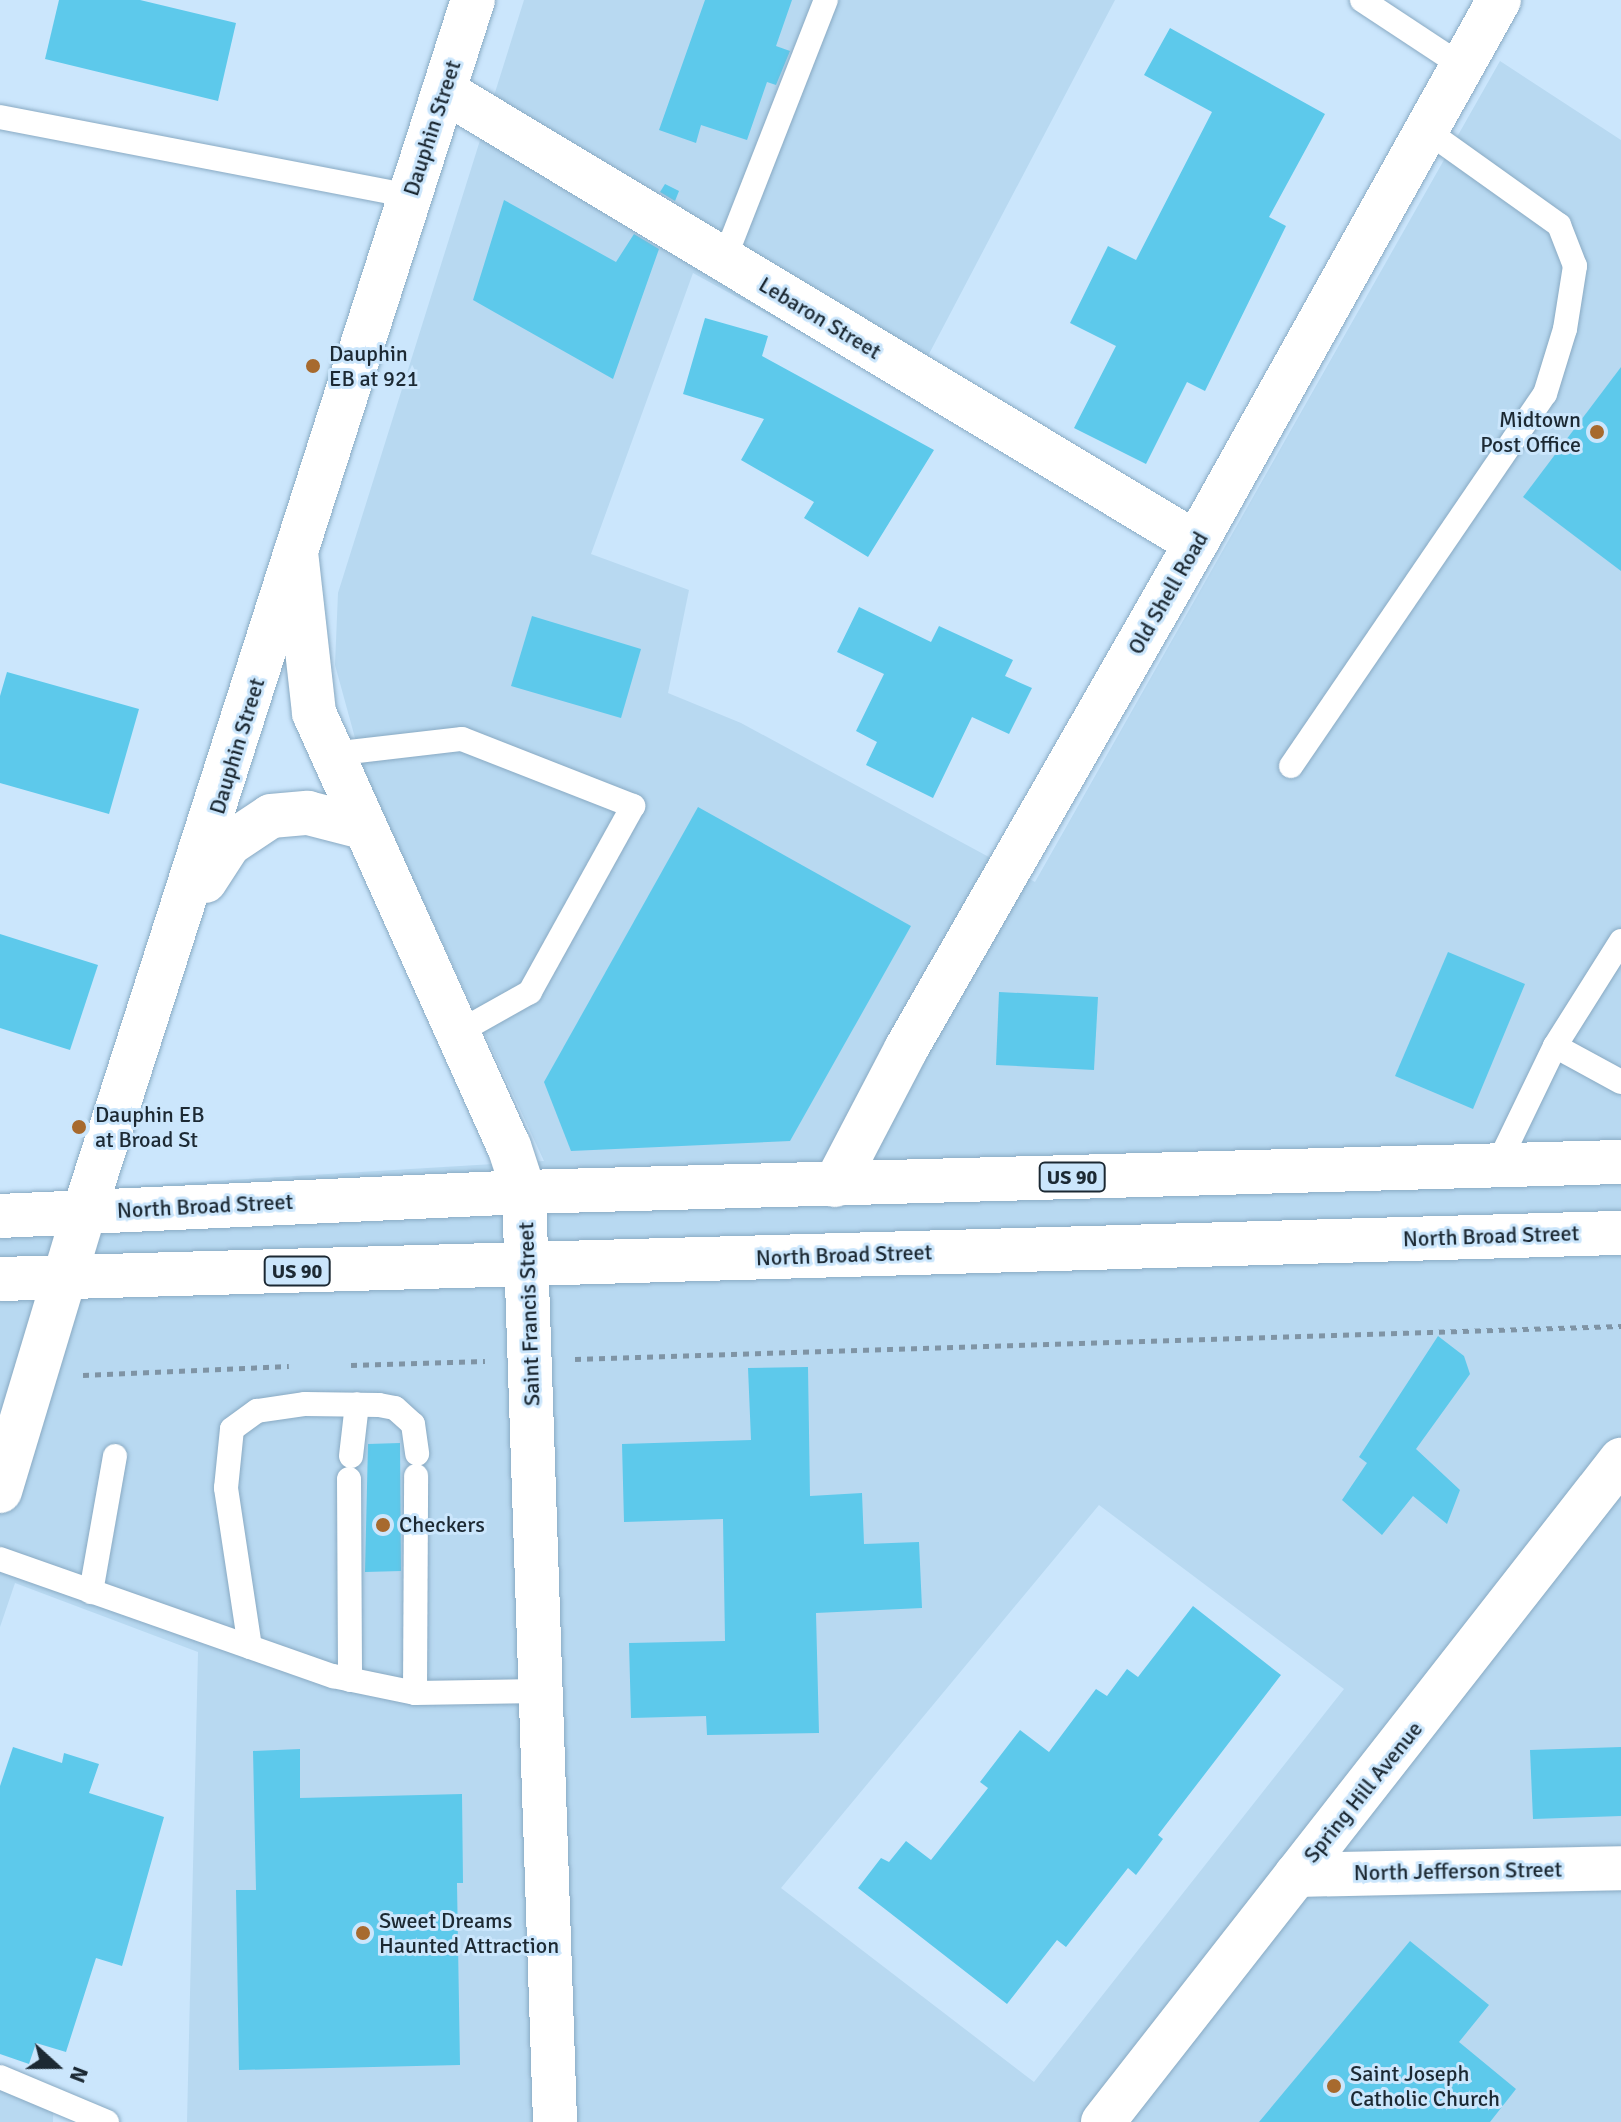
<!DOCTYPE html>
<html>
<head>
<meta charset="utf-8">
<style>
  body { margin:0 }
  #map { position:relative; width:1621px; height:2122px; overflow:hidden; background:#cbe6fc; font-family:Signika,sans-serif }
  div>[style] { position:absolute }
  .built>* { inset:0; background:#b8d9f1 }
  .building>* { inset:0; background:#5dc9eb }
  .path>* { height:5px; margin-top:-2.5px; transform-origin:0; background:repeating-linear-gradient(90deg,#7f94a5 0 6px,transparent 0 12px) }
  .roads { filter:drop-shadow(0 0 2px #89aac3) drop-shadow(0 0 2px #89aac3) }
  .lane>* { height:24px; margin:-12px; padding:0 12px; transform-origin:12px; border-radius:12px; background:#fff }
  .street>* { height:44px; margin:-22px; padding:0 22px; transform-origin:22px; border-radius:22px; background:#fff }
  .secondary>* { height:44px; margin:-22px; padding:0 22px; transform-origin:22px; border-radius:22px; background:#fff }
  .primary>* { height:44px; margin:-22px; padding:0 22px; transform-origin:22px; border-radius:22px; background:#fff }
  .dots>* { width:22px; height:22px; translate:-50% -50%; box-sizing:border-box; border:4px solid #cbe6fc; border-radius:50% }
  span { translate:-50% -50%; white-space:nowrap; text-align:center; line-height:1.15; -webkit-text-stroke:6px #cbe6fc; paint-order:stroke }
  .shield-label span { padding:2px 6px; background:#cbe6fc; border:2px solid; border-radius:6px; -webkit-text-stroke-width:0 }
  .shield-label { font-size:20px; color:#1c2933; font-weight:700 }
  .street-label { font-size:22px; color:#1c2933 }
  .poi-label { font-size:22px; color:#1c2933 }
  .left { translate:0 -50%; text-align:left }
  .right { translate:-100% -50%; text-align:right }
  .north { position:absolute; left:16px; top:2026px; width:80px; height:80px; -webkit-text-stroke:6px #cbe6fc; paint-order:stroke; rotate:111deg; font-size:22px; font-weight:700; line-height:32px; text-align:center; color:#1c2933 }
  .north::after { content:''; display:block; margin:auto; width:28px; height:36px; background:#1c2933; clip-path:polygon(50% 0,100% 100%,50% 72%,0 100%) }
</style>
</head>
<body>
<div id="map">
  <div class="built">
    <i style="clip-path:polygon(evenodd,524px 0,1115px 0,909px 392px,693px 273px,591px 554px,689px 590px,668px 693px,741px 723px,1035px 882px,1500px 61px,1621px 140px,1621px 2122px,187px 2122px,198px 1652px,15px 1583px,0 1627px,0 1194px,544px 1161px,366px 778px,335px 665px,338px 593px,524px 0,1099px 1505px,1344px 1689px,1034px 2082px,781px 1888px,1099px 1505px)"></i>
    <i style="clip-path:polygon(0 2064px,54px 2087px,53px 2122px,0 2122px)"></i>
  </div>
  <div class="building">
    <i style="clip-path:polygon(59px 0,140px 0,236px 23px,218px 101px,45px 59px)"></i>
    <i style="clip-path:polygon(705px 0,792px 0,776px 46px,790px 51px,776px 85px,767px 82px,747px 140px,701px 125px,696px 143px,659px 130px)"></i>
    <i style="clip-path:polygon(1170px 28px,1325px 114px,1269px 217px,1286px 226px,1205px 391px,1187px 382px,1146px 464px,1074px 428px,1116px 346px,1070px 323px,1108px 246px,1136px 260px,1212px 112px,1144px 75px)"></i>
    <i style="clip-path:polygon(665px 184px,679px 191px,675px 201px,660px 192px)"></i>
    <i style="clip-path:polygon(504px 200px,616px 262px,634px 234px,659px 249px,613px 379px,473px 300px)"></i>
    <i style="clip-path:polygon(705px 318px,768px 336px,762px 356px,934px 450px,868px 557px,804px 518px,814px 502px,741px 460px,764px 419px,683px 394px)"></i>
    <i style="clip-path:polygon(1621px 367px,1621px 571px,1523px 497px)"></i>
    <i style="clip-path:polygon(859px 607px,931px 642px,939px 626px,1013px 660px,1005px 676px,1032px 688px,1009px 734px,972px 717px,933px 798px,866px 765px,877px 742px,856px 731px,884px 674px,837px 652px)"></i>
    <i style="clip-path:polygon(532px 616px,641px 649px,621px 718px,511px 686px)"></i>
    <i style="clip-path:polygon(7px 672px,139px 709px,109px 814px,0 783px,0 696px)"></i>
    <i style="clip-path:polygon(698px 807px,911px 926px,790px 1141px,571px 1151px,544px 1082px)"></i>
    <i style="clip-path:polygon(0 934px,98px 965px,70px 1050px,0 1028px)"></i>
    <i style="clip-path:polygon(1448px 952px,1525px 984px,1473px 1109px,1395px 1076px)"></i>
    <i style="clip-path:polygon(999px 992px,1098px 997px,1094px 1070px,996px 1065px)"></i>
    <i style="clip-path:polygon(1438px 1336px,1464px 1356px,1470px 1374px,1416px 1449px,1460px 1490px,1447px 1524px,1413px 1496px,1382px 1535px,1342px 1500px,1367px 1463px,1359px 1457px)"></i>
    <i style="clip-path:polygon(808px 1367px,810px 1496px,862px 1493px,864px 1544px,919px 1542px,922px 1608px,816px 1613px,819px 1733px,707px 1735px,706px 1716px,631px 1718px,629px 1643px,725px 1641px,723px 1519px,624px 1522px,622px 1444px,751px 1440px,748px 1368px)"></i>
    <i style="clip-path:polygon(400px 1443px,401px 1571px,365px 1572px,368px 1444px)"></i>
    <i style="clip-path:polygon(1193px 1606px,1281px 1675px,1158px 1835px,1163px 1839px,1136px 1875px,1128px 1868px,1066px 1947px,1057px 1940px,1007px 2004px,858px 1888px,881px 1858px,889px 1862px,906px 1841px,931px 1860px,988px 1788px,980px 1782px,1020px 1730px,1049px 1752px,1096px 1689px,1107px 1696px,1127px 1669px,1138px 1677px)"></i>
    <i style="clip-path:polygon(13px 1747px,62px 1763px,64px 1753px,99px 1764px,89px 1793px,164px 1817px,122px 1966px,96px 1958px,66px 2052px,36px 2043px,29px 2064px,0 2054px,0 1786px)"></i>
    <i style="clip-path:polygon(1621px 1747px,1621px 1816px,1533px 1819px,1530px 1750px)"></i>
    <i style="clip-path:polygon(300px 1749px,300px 1798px,462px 1794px,463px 1883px,457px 1883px,460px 2065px,239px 2070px,236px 1890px,256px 1890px,253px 1751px)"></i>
    <i style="clip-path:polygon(1410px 1941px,1489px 2005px,1459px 2042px,1516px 2089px,1490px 2122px,1259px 2122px)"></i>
  </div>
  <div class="path">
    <i style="left:575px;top:1359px;width:1047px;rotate:-1.81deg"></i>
    <i style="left:351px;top:1365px;width:134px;rotate:-1.7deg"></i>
    <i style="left:83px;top:1375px;width:206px;rotate:-2.5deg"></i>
  </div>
  <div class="roads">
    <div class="lane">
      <i style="left:1362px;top:0;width:120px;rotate:33.4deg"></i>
      <i style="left:0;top:117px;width:418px;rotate:10.9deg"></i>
      <i style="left:724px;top:260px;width:279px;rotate:-68.6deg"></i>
      <i style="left:332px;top:754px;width:131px;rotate:-6.6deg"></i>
      <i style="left:462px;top:739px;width:184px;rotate:21.4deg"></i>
      <i style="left:633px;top:806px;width:213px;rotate:119deg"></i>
      <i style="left:530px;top:992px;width:84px;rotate:150.7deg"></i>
      <i style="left:1291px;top:766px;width:450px;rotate:-55.7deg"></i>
      <i style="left:1545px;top:394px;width:68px;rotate:-72.9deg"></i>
      <i style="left:1565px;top:329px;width:64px;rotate:-81deg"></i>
      <i style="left:1575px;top:266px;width:44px;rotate:-111.3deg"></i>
      <i style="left:1559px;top:225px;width:163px;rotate:-144.5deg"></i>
      <i style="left:1555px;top:1046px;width:75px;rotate:28.6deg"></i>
      <i style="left:1497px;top:1166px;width:133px;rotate:-64.2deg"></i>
      <i style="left:1555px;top:1046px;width:124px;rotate:-57.8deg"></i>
      <i style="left:351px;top:1456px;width:52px;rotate:-83.4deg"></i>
      <i style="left:349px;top:1479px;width:201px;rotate:89.7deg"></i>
      <i style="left:0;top:1559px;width:353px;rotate:19.4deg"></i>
      <i style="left:333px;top:1676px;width:84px;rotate:11.7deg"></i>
      <i style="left:415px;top:1693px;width:126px;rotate:-0.9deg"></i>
      <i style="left:91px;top:1592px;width:138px;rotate:-80deg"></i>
      <i style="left:250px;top:1647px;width:161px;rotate:-98.6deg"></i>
      <i style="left:226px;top:1488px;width:59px;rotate:-84.2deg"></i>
      <i style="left:232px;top:1429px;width:31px;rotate:-36deg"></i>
      <i style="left:257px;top:1411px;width:49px;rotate:-8.3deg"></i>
      <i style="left:305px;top:1404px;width:74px;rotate:0.8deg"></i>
      <i style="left:379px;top:1405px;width:16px;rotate:11deg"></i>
      <i style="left:395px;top:1408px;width:24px;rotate:42deg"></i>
      <i style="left:413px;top:1424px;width:30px;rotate:82deg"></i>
      <i style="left:415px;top:1693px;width:217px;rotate:-89.7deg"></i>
      <i style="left:0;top:2077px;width:116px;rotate:22.8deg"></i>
    </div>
    <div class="street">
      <i style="left:444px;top:91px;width:877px;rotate:31.01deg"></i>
      <i style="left:1296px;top:1875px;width:325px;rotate:-1.2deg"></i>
    </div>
    <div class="secondary">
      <i style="left:296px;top:552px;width:162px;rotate:83.6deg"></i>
      <i style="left:314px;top:713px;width:475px;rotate:65.8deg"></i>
      <i style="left:509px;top:1146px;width:48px;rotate:71.9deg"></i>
      <i style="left:524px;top:1192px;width:931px;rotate:88.09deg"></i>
      <i style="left:205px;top:881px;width:44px;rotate:-57deg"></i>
      <i style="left:229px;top:844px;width:50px;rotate:-33.7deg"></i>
      <i style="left:271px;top:816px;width:37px;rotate:-5deg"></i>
      <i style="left:308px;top:813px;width:57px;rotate:14.3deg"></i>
      <i style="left:835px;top:1185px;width:153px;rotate:-62.4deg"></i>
      <i style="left:906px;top:1049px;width:583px;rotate:-60.18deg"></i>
      <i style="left:1196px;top:543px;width:622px;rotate:-60.84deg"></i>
      <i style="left:0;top:1491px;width:291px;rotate:-73.2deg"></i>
      <i style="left:84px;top:1212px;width:1273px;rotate:-72.21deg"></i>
      <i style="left:1103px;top:2122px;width:841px;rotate:-51.96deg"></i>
    </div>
    <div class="primary">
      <i style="left:0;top:1216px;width:525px;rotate:-2.62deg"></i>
      <i style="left:524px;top:1192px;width:1097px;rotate:-1.57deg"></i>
      <i style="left:0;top:1279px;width:1622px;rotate:-1.63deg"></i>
    </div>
  </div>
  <div class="dots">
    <i style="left:313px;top:366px;background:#a76a2e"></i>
    <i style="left:1597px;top:432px;background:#a76a2e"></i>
    <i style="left:79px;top:1127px;background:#a76a2e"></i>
    <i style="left:383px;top:1525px;background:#a76a2e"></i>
    <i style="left:363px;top:1933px;background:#a76a2e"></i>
    <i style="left:1334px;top:2086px;background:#a76a2e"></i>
  </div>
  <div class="shield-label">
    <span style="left:1072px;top:1177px">US 90</span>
    <span style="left:297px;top:1271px">US 90</span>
  </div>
  <div class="street-label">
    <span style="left:432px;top:128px;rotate:-72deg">Dauphin Street</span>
    <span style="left:820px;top:318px;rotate:31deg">Lebaron Street</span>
    <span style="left:1168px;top:593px;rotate:-60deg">Old Shell Road</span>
    <span style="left:237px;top:746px;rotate:-73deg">Dauphin Street</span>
    <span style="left:205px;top:1206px;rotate:-3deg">North Broad Street</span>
    <span style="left:1491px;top:1236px;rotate:-2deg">North Broad Street</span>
    <span style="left:844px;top:1255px;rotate:-2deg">North Broad Street</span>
    <span style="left:529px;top:1314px;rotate:-92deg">Saint Francis Street</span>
    <span style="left:1363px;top:1792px;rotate:-51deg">Spring Hill Avenue</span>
    <span style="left:1458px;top:1871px;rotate:-1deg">North Jefferson Street</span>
  </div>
  <div class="poi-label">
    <span class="left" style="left:329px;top:366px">Dauphin<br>EB at 921</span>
    <span class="right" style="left:1581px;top:432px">Midtown<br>Post Office</span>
    <span class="left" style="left:95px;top:1127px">Dauphin EB<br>at Broad St</span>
    <span class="left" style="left:399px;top:1525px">Checkers</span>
    <span class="left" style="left:379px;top:1933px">Sweet Dreams<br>Haunted Attraction</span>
    <span class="left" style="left:1350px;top:2086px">Saint Joseph<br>Catholic Church</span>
  </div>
  <div class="north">N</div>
</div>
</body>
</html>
